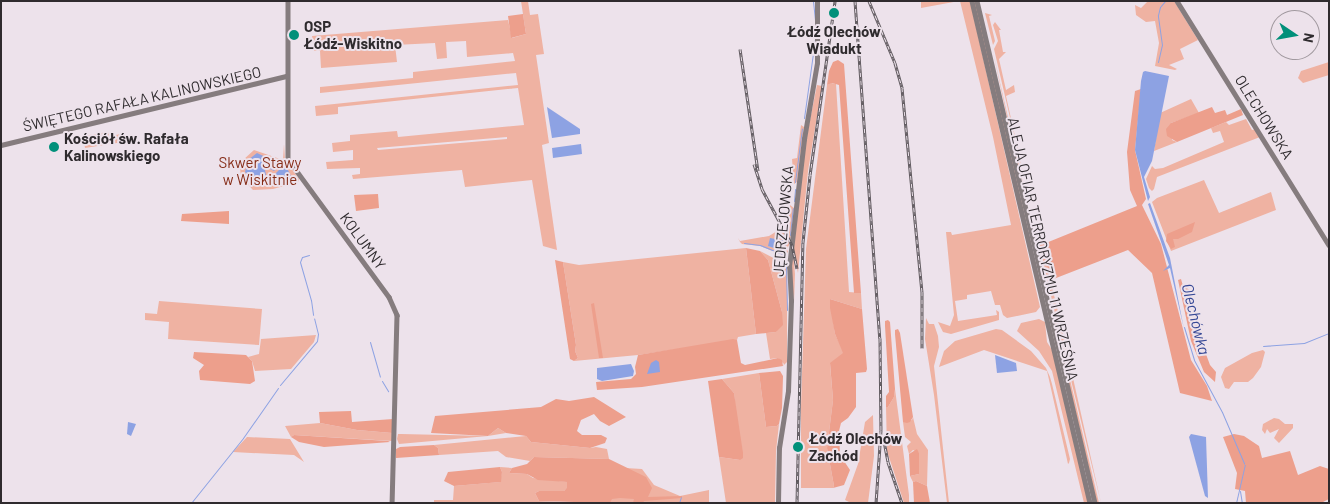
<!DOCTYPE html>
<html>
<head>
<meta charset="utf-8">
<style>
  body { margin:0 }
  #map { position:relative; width:1330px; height:504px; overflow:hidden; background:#ede2eb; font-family:Barlow,sans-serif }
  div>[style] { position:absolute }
  .green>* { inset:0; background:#efb2a2 }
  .forest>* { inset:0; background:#ed9f8c }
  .water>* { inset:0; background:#8da2e3 }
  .stream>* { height:1px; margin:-0.5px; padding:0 0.5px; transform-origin:0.5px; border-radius:0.5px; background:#8da2e3 }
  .secondary>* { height:4.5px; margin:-2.25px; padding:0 2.25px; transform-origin:2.25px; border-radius:2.25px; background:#857c7e }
  .rail>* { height:3px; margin-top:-1.5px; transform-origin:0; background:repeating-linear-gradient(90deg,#ede2eb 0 4px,#605a5f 0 8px); box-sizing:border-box; border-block:1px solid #605a5f }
  .dots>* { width:14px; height:14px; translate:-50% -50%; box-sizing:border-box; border:2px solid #ede2eb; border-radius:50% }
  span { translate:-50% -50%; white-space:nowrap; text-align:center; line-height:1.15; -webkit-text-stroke:4px #ede2eb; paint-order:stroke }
  .poi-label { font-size:15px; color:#2f2b2e; font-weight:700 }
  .left { translate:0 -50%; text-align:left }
  .street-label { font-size:15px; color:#2f2b2e }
  .park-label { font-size:15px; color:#852b16 }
  .water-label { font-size:16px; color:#374996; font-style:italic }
  .frame { position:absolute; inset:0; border:2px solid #2f2b2e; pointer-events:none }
  .north { position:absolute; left:1270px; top:10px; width:50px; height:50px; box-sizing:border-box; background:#ede2eb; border:1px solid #a1999f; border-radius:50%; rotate:102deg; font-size:14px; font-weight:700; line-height:20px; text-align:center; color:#2f2b2e }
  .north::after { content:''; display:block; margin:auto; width:18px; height:22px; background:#01907a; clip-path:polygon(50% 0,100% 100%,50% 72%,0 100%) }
</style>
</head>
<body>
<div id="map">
  <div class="green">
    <i style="clip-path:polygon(evenodd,521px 1px,528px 1px,530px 15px,538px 14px,544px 54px,536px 55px,549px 143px,542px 145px,557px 250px,543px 246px,532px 180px,465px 187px,462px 170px,353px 179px,352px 175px,360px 174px,360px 168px,327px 169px,326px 162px,353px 160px,353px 150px,333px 152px,332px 143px,350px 141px,350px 135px,397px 131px,398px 137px,524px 125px,518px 88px,338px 107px,338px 114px,316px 116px,315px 106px,518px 85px,516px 73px,320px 93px,320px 87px,413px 78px,413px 72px,515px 61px,513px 53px,467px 57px,466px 41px,446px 42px,447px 58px,437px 59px,435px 43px,395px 45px,397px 62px,321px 68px,320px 51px,314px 51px,312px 36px,508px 20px,512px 38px,526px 34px,521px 1px,507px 137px,507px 139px,378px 150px,377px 148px,507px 137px)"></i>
    <i style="clip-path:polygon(921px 1px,959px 1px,921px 8px)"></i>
    <i style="clip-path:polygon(960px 1px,970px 1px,1040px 307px,1036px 312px,1007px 318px,1003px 315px,1000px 305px,995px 305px,991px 291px,967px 295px,967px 299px,955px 301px,958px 321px,997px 315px,996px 310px,999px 312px,999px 320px,951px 334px,943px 332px,938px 322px,950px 326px,954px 315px,946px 232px,951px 232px,952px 235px,1011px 225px,993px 137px)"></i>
    <i style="clip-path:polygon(973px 1px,976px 1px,1046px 309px)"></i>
    <i style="clip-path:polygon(1148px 1px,1174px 1px,1198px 40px,1180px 49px,1184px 59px,1169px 65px,1177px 69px,1175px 70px,1155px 66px,1159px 43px,1155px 21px,1146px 22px,1136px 15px,1135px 5px,1141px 8px)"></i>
    <i style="clip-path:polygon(985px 13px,992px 15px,989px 16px,995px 41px,993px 45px)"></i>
    <i style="clip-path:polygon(995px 22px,1001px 30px,999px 30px,1003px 52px,1006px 52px,999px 59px,1006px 90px,1014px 85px,1015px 92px,1006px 96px,1026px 186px,994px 49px,998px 41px,993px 25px)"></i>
    <i style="clip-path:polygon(993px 52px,1023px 183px,1017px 163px)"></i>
    <i style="clip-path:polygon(1329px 62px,1329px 75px,1303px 83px,1298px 78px,1301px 71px)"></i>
    <i style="clip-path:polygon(831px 83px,836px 84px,849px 292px,861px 293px,862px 309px,830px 299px,835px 334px,844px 353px,830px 364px,833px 400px,827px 448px,834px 486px,833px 488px,801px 488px,801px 406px,806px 249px,827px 85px)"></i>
    <i style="clip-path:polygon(817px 85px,822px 86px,808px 171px,798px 273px,793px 247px,806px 140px)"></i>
    <i style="clip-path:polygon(1191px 99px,1199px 113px,1171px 123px,1172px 140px,1177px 142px,1154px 151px,1160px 113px)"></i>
    <i style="clip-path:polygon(1246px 119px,1252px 130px,1256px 129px,1260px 137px,1157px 177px,1154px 189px,1152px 191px,1149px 188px,1146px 179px,1152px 166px,1155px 169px,1163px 168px,1224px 142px,1220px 131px,1213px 133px,1211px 128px,1226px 122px,1229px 125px)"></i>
    <i style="clip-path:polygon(801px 125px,804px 127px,797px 182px,794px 184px,792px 159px,797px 158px)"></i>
    <i style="clip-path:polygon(108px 132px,109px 136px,122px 134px,123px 142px,85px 148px,83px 136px)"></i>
    <i style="clip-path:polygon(284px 144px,285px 160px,299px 179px,298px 182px,273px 189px,253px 190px,241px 177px,240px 168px,243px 160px,254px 150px,283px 160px)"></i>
    <i style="clip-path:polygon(1204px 180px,1219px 213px,1271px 192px,1276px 210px,1171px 251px,1152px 202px,1157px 198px)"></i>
    <i style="clip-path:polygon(790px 205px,794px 208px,790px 240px,784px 228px,787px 226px)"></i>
    <i style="clip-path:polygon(evenodd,782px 228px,790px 243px,787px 249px,788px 252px,785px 256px,760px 246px,742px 244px,740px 242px,738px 238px,740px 241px,769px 236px,782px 228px,770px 239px,786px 241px,784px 252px,769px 246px,770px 239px)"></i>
    <i style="clip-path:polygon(1040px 237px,1060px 320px,1101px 503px,1060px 335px,1038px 239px)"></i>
    <i style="clip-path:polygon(746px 248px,756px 334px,738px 337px,737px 340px,638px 355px,574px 361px,578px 358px,575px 351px,576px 345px,563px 262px,579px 265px)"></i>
    <i style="clip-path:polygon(760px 251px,787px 265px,787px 362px,783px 366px,784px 364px,778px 358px,770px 359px,766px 333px,776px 332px,782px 312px,768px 260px)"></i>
    <i style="clip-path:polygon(793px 251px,795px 274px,794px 302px,791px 274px)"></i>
    <i style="clip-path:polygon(159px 301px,262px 309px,259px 345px,168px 339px,169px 322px,145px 320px,145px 313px,157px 314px)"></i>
    <i style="clip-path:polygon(926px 318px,929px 324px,934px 324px,938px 336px,939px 347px,934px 366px,949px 503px,947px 503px,934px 395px,925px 339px)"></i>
    <i style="clip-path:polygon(1039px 319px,1045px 322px,1047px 342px,1052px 350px,1088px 503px,1084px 503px,1052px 371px,1039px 351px,1017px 331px,1021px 323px)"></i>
    <i style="clip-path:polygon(1054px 320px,1056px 320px,1099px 503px,1097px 503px)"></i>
    <i style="clip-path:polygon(996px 329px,1002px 330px,1031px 351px,1046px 368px,1050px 377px,1052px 384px,1070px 459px,1069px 463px,1068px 464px,1047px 371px,984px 350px,939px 367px,944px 351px,955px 341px)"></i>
    <i style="clip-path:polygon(316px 335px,314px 342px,291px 369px,255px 371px,252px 361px,248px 357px,259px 354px,261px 339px)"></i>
    <i style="clip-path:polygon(1263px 350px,1265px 352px,1261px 367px,1253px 378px,1248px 382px,1234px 382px,1229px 389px,1225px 388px,1221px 377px,1225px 368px,1252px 353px)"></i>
    <i style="clip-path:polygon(759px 373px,766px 427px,777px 426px,779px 424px,776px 451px,775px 503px,726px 503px,719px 457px,740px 460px,734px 393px,722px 379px)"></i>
    <i style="clip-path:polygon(895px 389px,909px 495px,909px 503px,904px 503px,887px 451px,886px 407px,888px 407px,894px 397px)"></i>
    <i style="clip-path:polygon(873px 415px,874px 456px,868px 503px,851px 503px,845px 500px,858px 464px,865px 422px)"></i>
    <i style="clip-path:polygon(913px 417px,917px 434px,928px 450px,927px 486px,916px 481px,913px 482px,910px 476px,919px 474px,919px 453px,913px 450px,909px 454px,907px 446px,911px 442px,905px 437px,903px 422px,912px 420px)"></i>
    <i style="clip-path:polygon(1274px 418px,1279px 419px,1285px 424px,1293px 424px,1293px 428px,1279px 443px,1274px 438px,1279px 429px,1270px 433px,1267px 429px,1265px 434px,1262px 430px,1263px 424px)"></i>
    <i style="clip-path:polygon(320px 423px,357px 430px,392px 433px,392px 441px,294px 435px,291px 437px,285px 426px)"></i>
    <i style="clip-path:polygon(498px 428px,506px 433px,488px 436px,399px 444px,397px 439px,398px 434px,401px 434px,488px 436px)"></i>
    <i style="clip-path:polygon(526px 436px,531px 442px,590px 448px,596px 447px,607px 449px,609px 459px,534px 457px,530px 461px,506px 457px,498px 451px,439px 455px,438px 448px,434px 445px)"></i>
    <i style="clip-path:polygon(247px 437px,290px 439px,304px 462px,294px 455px,233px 452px)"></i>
    <i style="clip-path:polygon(500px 467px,512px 468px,509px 473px,527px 474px,533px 478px,567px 482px,568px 488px,564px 491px,539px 491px,535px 493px,539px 501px,582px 503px,434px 503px,434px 500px,453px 500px,454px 486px,500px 482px,502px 472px)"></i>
    <i style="clip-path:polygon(609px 467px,642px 469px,654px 485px,680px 496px,709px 490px,709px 503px,593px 503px)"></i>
  </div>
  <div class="forest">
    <i style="clip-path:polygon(523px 14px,526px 34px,511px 38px,508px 16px)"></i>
    <i style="clip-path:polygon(838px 60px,844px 64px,861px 293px,854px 293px,839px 85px,832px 83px,827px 85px,829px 71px,833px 62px)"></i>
    <i style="clip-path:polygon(1141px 89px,1135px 150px,1146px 199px,1142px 205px,1161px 244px,1191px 360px,1207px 386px,1212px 401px,1180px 393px,1152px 273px,1128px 250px,1051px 280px,1041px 245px,1137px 206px,1130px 190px,1127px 152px,1135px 91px)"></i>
    <i style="clip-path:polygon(1212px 107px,1215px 113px,1225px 110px,1227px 115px,1241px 109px,1243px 115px,1177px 142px,1167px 136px,1166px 129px,1171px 123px)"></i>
    <i style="clip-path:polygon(378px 194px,379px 208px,356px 211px,354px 195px)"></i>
    <i style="clip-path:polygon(229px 211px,229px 224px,181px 221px,182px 214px)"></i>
    <i style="clip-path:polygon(1195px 222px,1192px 232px,1178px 239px,1173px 239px,1175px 247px,1171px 249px,1166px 241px,1167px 234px)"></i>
    <i style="clip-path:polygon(746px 248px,760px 251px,768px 260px,782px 312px,783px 325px,776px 332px,756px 334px)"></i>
    <i style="clip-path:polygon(555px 260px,563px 262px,576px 345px,575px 351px,578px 358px,574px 361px,570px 359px)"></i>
    <i style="clip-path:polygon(1181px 279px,1183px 286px,1190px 290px,1191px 309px,1198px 325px,1200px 338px,1210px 365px,1216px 372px,1215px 382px,1204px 372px,1191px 341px,1178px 280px)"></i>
    <i style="clip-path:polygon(830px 299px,862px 309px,867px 369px,866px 372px,856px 373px,856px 407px,848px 418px,841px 423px,839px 431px,840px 455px,850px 470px,844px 485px,833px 488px,834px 486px,827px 448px,833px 400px,830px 363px,843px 353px,835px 334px,830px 308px)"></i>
    <i style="clip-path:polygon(594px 303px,603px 358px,599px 358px,591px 304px)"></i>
    <i style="clip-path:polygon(888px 320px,890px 322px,895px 389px,894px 397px,888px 407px,886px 407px,886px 396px,889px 392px,885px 326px,885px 321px)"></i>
    <i style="clip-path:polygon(898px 329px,900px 333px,913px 417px,910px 422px,907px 423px,903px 422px,895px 334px,895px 330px)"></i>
    <i style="clip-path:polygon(733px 339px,737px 340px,741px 363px,745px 365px,778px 358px,782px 360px,783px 366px,642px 387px,597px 390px,596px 382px,631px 379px,636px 374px,635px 367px,638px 355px)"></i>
    <i style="clip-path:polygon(194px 352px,246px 355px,252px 361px,255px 381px,250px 384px,200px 380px,199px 371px,204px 365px,193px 358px)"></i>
    <i style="clip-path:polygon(780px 371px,783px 376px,782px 408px,779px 424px,777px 426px,766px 427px,759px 373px)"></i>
    <i style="clip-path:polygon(722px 379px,734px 393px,743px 453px,743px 458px,740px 460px,719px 457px,708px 381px)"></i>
    <i style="clip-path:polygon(594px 397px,626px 417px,609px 426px,600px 421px,594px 414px,581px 420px,577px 431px,582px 435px,601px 435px,607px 438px,605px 443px,590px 448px,531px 442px,526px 436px,506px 433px,498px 428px,488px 436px,431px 433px,435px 416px,541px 407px,556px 399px,569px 401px)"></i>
    <i style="clip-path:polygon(351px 411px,352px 422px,393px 419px,392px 433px,357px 430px,320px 423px,319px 412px)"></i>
    <i style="clip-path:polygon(1234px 434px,1244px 436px,1259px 446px,1262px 458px,1290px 451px,1298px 475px,1320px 466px,1329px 469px,1329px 499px,1321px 503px,1246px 503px,1245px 491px,1235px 489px,1237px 473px,1223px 437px)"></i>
    <i style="clip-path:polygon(294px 435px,388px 441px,390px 442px,324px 447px,299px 442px,291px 437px)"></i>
    <i style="clip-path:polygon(434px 445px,438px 448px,439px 455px,396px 458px,396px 449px,400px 447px)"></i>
    <i style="clip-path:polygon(917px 449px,919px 453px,919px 474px,910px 476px,909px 454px)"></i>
    <i style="clip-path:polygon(534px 457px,609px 459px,646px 477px,652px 488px,648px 497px,682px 496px,682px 498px,644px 501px,643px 503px,633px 503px,634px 499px,620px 498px,612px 499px,610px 503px,539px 501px,535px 493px,539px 491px,564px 491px,567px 488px,567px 482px,538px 480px,527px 474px,509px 473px,512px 468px,527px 464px)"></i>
    <i style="clip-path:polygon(500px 467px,502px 472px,501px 482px,454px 486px,444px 481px,448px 472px)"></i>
    <i style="clip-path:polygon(916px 481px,927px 486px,930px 503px,914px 503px,913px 482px)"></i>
  </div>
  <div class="water">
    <i style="clip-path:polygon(1145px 71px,1169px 76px,1152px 161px,1144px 177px,1150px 197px,1148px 201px,1135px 150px,1141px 81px,1143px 72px)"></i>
    <i style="clip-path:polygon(547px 107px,580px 129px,580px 134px,552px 138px)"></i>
    <i style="clip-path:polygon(581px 144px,582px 154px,553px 158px,552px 148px)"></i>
    <i style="clip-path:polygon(257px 153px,280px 164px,274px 171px,268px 168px,265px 170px,266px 175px,272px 176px,272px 181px,267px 184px,256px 185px,245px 172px,248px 160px)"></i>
    <i style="clip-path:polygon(283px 166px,286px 166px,293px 180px,274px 186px,275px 174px)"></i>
    <i style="clip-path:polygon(1150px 203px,1170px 258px,1184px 329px,1170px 268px,1163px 271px,1169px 265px,1148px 204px)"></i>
    <i style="clip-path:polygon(770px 238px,786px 241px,785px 252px,768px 246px)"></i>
    <i style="clip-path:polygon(995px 355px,1016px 363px,1017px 371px,997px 373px)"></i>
    <i style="clip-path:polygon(656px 360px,659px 362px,660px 372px,647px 374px,651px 363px)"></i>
    <i style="clip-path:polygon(631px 364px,634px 371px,633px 376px,602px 381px,597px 379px,597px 368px)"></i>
    <i style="clip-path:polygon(128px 422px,136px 424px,131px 436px,127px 434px)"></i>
    <i style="clip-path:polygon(1191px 434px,1206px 437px,1208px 498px,1205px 496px,1189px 437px)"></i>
  </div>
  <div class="stream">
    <i style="left:813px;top:1px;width:19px;rotate:84deg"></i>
    <i style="left:1158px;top:62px;width:17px;rotate:-77deg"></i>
    <i style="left:1162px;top:45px;width:30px;rotate:-98deg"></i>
    <i style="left:1158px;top:15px;width:8px;rotate:-76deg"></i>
    <i style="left:1160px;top:7px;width:8px;rotate:-50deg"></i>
    <i style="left:804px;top:118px;width:80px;rotate:-82.1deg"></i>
    <i style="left:795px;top:182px;width:54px;rotate:-82.6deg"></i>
    <i style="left:794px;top:201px;width:12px;rotate:-85deg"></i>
    <i style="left:790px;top:235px;width:27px;rotate:-84deg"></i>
    <i style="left:744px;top:243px;width:16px;rotate:7deg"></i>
    <i style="left:760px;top:245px;width:24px;rotate:22deg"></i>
    <i style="left:782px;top:254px;width:2px;rotate:-90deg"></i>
    <i style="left:309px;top:255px;width:7px;rotate:164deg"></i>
    <i style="left:302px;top:257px;width:5px;rotate:112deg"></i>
    <i style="left:300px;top:262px;width:40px;rotate:74deg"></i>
    <i style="left:311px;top:300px;width:15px;rotate:82deg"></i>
    <i style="left:786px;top:265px;width:45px;rotate:88.7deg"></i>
    <i style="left:1184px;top:327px;width:34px;rotate:73deg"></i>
    <i style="left:1194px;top:360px;width:59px;rotate:61.7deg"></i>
    <i style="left:1222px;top:412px;width:56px;rotate:66.7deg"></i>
    <i style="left:370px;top:342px;width:36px;rotate:74deg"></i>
    <i style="left:1263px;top:346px;width:41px;rotate:-4.2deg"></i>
    <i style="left:1304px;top:343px;width:27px;rotate:-22deg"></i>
    <i style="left:382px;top:381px;width:12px;rotate:59deg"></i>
    <i style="left:280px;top:385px;width:57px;rotate:-49.9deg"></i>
    <i style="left:317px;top:341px;width:7px;rotate:-82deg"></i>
    <i style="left:318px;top:334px;width:16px;rotate:-104deg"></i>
    <i style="left:1240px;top:491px;width:12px;rotate:81deg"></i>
    <i style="left:191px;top:503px;width:83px;rotate:-51.3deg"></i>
    <i style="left:243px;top:438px;width:61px;rotate:-55deg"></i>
    <i style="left:679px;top:503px;width:6px;rotate:-72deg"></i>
    <i style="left:1236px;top:503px;width:39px;rotate:-77deg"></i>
  </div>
  <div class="secondary">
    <i style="left:288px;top:1px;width:158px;rotate:90deg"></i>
    <i style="left:288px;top:159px;width:171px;rotate:53.8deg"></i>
    <i style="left:389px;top:297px;width:20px;rotate:66deg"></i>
    <i style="left:397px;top:315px;width:188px;rotate:91.5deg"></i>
    <i style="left:972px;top:1px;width:516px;rotate:76.77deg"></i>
    <i style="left:977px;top:1px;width:516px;rotate:76.77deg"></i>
    <i style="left:1177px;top:1px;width:287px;rotate:58.1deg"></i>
    <i style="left:1px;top:145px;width:294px;rotate:-13.6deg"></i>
    <i style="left:778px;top:503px;width:55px;rotate:-89deg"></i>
    <i style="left:779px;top:448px;width:58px;rotate:-81deg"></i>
    <i style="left:788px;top:391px;width:90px;rotate:-88.1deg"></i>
    <i style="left:791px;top:301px;width:34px;rotate:-93deg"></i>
    <i style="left:789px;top:267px;width:129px;rotate:-83.3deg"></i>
    <i style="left:804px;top:139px;width:77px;rotate:-80.3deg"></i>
    <i style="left:817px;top:63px;width:62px;rotate:-90deg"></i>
  </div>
  <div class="rail">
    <i style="left:855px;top:1px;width:338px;rotate:85.8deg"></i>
    <i style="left:880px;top:338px;width:92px;rotate:89.4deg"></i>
    <i style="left:881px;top:430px;width:73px;rotate:93.9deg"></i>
    <i style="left:869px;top:1px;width:67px;rotate:67.2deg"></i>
    <i style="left:895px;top:63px;width:26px;rotate:74deg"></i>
    <i style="left:902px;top:88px;width:205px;rotate:84.4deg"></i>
    <i style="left:922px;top:292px;width:56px;rotate:90deg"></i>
    <i style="left:740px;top:49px;width:123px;rotate:81.6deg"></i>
    <i style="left:754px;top:164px;width:26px;rotate:72deg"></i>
    <i style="left:762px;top:189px;width:64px;rotate:61.8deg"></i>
    <i style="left:792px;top:245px;width:24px;rotate:78deg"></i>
    <i style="left:884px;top:441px;width:21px;rotate:79deg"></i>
    <i style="left:888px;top:462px;width:43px;rotate:71.1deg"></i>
    <i style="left:797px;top:503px;width:261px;rotate:-88.7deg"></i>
    <i style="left:803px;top:242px;width:67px;rotate:-84deg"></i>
    <i style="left:810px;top:175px;width:176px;rotate:-81.8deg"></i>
  </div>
  <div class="dots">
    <i style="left:834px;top:13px;background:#01907a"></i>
    <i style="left:294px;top:35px;background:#01907a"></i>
    <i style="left:54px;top:147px;background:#01907a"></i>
    <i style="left:798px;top:447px;background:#01907a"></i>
  </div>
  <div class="poi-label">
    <span class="left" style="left:304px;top:35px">OSP<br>Łódź-Wiskitno</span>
    <span style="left:834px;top:40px">Łódź Olechów<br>Wiadukt</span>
    <span class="left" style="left:64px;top:147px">Kościół św. Rafała<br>Kalinowskiego</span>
    <span class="left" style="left:809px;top:447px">Łódź Olechów<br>Zachód</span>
  </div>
  <div class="street-label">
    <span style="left:142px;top:99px;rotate:-13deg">ŚWIĘTEGO RAFAŁA KALINOWSKIEGO</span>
    <span style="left:1264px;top:117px;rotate:58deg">OLECHOWSKA</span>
    <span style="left:783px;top:221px;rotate:-85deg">JĘDRZEJOWSKA</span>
    <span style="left:363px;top:241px;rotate:54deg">KOLUMNY</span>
    <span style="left:1043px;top:249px;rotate:77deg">ALEJA OFIAR TERRORYZMU 11 WRZEŚNIA</span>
  </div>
  <div class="park-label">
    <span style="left:260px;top:171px">Skwer Stawy<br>w Wiskitnie</span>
  </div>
  <div class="water-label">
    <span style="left:1196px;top:319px;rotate:76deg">Olechówka</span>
  </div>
  <div class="frame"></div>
  <div class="north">N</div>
</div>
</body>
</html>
